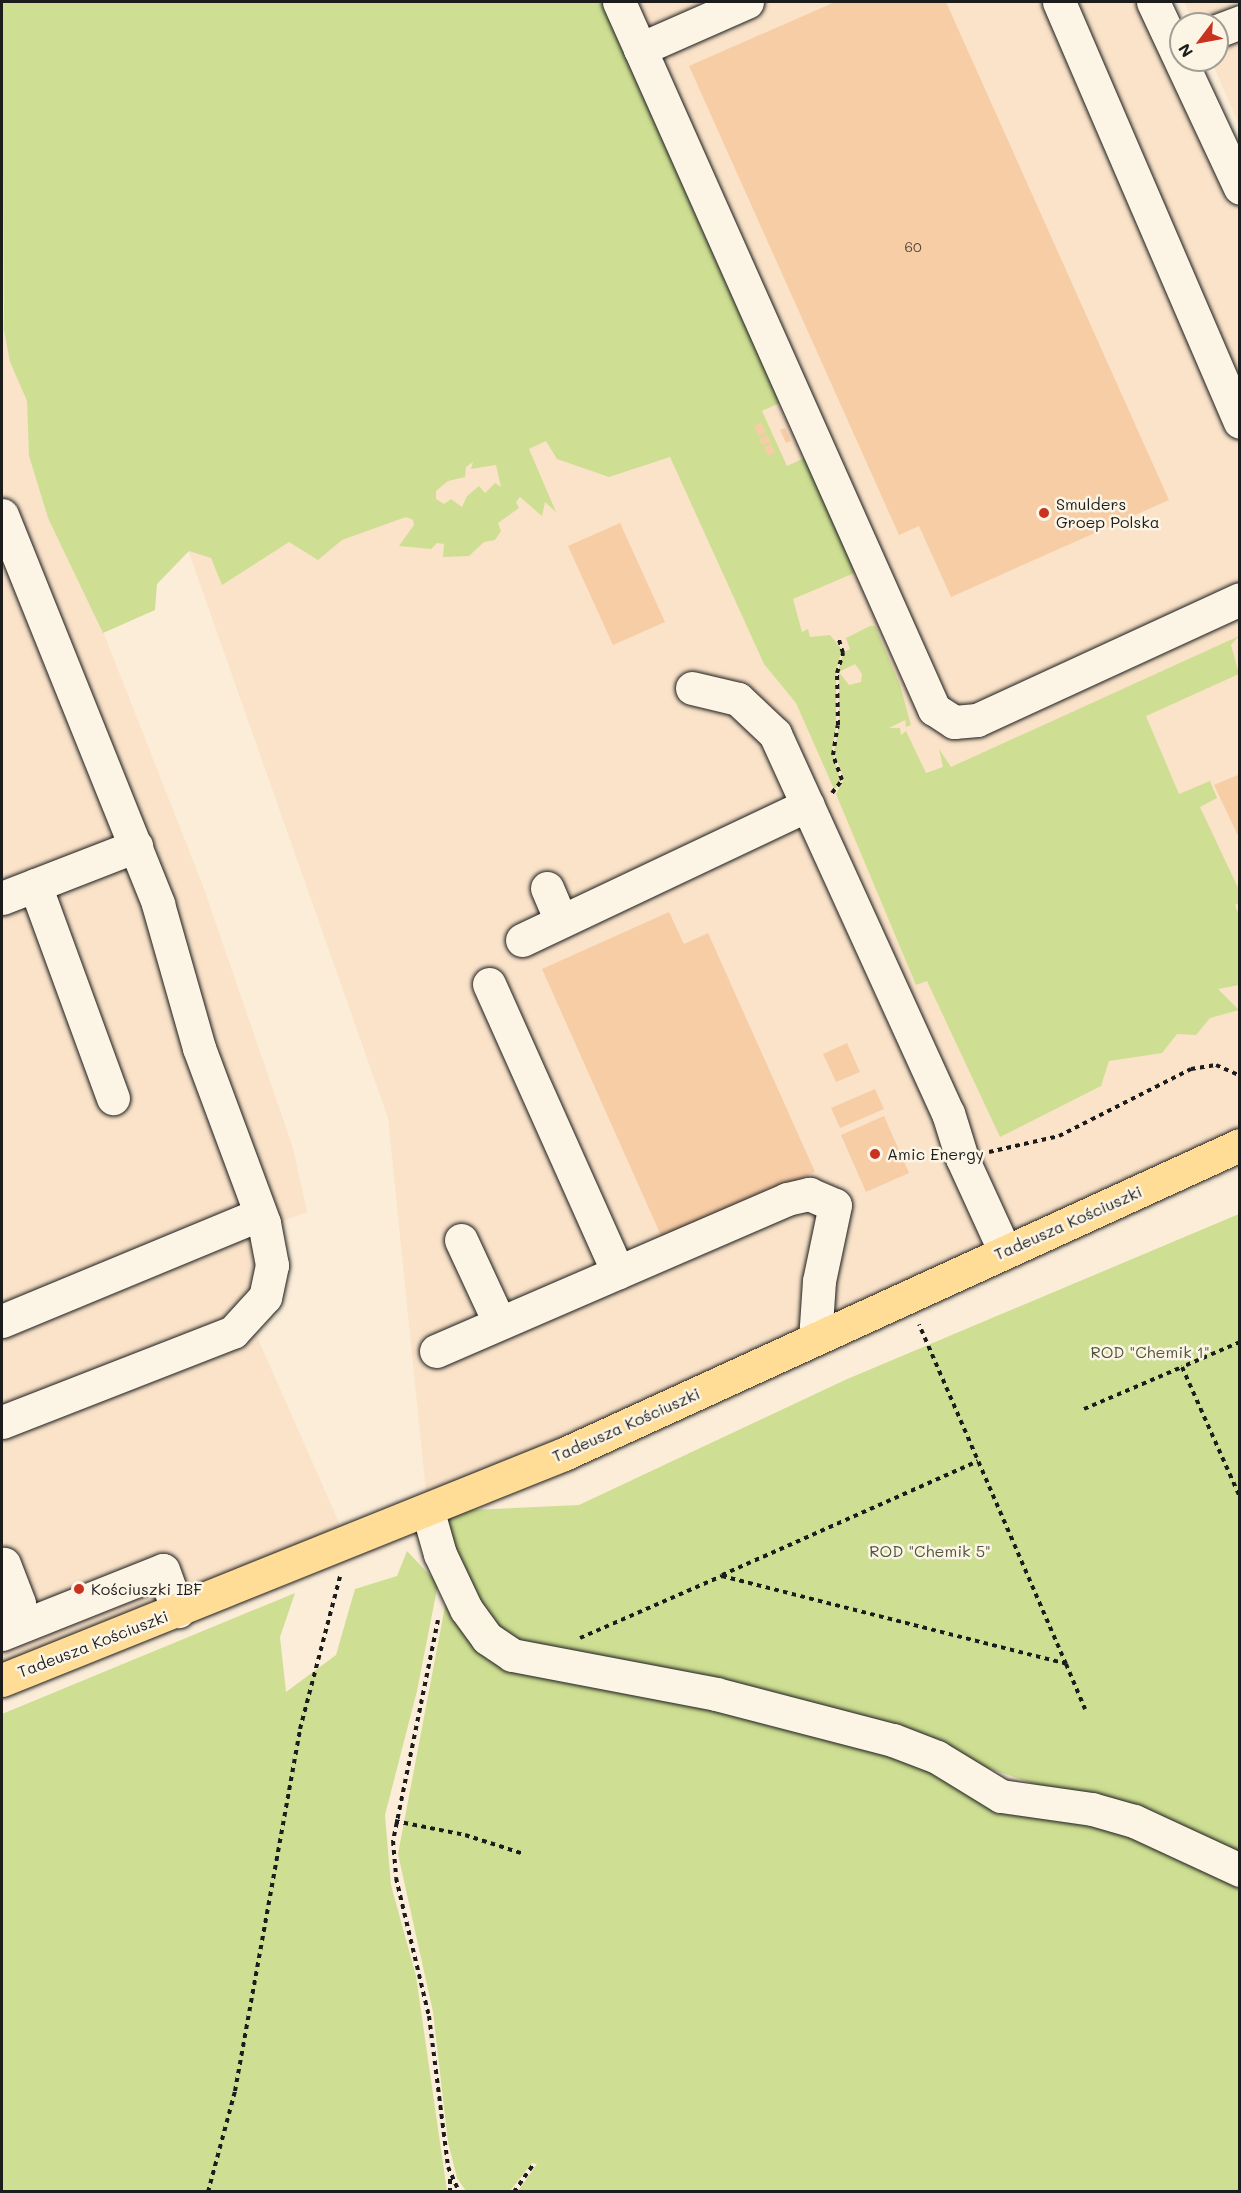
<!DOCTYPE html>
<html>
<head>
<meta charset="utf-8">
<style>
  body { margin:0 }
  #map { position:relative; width:1241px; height:2193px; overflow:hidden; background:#fbedd8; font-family:Mali,sans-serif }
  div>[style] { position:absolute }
  .built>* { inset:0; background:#fae3c9 }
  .green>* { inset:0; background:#cedf93 }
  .building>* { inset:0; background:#f7cda6 }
  .path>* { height:4px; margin-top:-2px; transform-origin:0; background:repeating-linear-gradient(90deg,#1c1c1c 0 4.5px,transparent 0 9px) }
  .roads { filter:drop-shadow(0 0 2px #1c1c1c) drop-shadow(0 0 2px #1c1c1c) }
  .minor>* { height:33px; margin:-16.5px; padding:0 16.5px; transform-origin:16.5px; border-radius:16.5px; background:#fcf5e5 }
  .major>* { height:33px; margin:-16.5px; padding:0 16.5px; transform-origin:16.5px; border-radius:16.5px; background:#ffdd96 }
  .dots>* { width:16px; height:16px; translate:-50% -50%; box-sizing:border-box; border:3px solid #fcf5e5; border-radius:50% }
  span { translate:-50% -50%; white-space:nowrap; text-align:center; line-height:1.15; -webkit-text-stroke:5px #fcf5e5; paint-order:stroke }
  .number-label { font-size:14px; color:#53483e }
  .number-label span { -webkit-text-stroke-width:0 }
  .poi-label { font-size:16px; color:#1c1c1c }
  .left { translate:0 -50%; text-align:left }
  .street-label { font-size:16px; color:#1c1c1c }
  .park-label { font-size:16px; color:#515640 }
  .frame { position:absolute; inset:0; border:3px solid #1c1c1c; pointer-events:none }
  .north { position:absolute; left:1169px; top:12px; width:60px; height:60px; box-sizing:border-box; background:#fcf5e5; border:2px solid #a29e95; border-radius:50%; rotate:238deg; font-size:16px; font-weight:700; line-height:24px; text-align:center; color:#1c1c1c }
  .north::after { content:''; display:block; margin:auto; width:21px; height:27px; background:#c8321e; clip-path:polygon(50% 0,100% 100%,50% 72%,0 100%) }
</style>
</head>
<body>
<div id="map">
  <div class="built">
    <i style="clip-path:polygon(8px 2px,1153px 2px,1239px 188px,1239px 1145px,428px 1512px,388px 1118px,61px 189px)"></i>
    <i style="clip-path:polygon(1184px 2px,1239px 2px,1239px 125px,1211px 60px,1217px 60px,1217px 24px,1195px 24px)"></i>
    <i style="clip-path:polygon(2px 307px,10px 362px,27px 401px,29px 456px,48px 518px,91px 601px,203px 886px,293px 1148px,307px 1212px,277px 1223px,255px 1332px,348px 1543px,2px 1680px)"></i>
  </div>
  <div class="green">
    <i style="clip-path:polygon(evenodd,2px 2px,611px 2px,788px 399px,762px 411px,787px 466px,813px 454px,864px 569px,793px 599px,802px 632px,808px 629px,810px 637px,830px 635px,842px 650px,836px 670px,836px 728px,832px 749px,840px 780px,837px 787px,834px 789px,796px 703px,764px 664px,670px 457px,609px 477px,557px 459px,546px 441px,529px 449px,556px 512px,545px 502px,542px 516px,520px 497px,516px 502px,519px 508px,498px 523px,501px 531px,495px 540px,484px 542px,469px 556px,443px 557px,444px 544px,437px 543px,431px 549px,399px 546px,414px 525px,413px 520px,406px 517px,342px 540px,318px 560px,289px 542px,222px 585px,211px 558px,189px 551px,157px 584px,155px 610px,103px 633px,48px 518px,29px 456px,27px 401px,10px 362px,4px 330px,2px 2px,473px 462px,471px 469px,496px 465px,501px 487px,495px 483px,485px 493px,479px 486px,467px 496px,462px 507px,451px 499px,444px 504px,436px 499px,436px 491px,448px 481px,465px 477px,466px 467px,473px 462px)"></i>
    <i style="clip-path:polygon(evenodd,870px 626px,875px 626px,900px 685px,911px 725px,906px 727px,905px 720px,889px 728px,900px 728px,901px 735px,906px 731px,926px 773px,943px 767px,939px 749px,951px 767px,1239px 636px,1231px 645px,1239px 674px,1146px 716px,1179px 794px,1210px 781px,1217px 798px,1200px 807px,1240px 892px,1239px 903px,1235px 905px,1239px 916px,1239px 985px,1218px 989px,1239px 1010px,1210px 1018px,1196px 1035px,1177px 1034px,1162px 1053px,1109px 1061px,1101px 1086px,1000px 1137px,927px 981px,916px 985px,836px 794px,844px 779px,834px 752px,839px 724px,839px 667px,844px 652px,850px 649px,846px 638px,870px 626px,855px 664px,862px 674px,861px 682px,849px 685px,839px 672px,855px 664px)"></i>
    <i style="clip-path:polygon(1239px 1214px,1239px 1869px,1095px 1805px,921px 1745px,500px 1641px,428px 1512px,579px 1505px,845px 1380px)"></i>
    <i style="clip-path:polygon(407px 1551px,438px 1584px,417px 1691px,385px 1815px,391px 1885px,416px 1976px,447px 2191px,2px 2191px,2px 1714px,295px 1593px,280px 1637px,286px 1692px,336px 1655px,355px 1589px,397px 1576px)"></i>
    <i style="clip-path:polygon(447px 1596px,469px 1625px,763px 1711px,1239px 1873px,1239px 2191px,518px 2191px,537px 2164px,532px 2163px,510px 2191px,466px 2191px,457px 2178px,448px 2142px,433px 2012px,398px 1854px)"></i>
  </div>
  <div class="building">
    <i style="clip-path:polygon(835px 2px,946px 2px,1169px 500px,951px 597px,919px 526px,899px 535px,689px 66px)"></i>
    <i style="clip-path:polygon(761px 422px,766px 433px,759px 436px,754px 426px)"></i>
    <i style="clip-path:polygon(785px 428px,791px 441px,786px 443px,780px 430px)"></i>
    <i style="clip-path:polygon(767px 435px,771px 442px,762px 445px,759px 439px)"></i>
    <i style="clip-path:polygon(771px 444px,775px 453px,768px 456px,764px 447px)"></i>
    <i style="clip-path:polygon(620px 523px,665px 622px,613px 645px,568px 546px)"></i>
    <i style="clip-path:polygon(1240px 774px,1240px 840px,1214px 785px)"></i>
    <i style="clip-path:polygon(669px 912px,684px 944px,708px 933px,815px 1172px,663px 1240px,542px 969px)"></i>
    <i style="clip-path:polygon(847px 1043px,860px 1072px,836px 1082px,823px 1054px)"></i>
    <i style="clip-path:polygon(875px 1089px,884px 1109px,840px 1128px,831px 1108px)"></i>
    <i style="clip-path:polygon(884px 1116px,909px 1173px,866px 1192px,841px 1135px)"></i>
  </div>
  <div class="path">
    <i style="left:832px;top:793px;width:16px;rotate:-52deg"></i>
    <i style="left:842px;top:780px;width:27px;rotate:-110deg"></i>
    <i style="left:833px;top:755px;width:30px;rotate:-81deg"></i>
    <i style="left:838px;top:725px;width:52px;rotate:-91.1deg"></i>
    <i style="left:837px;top:673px;width:21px;rotate:-73deg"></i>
    <i style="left:843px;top:653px;width:17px;rotate:-107deg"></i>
    <i style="left:989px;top:1152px;width:72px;rotate:-12.9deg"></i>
    <i style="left:1059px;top:1136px;width:148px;rotate:-26.9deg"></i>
    <i style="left:1191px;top:1069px;width:25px;rotate:-9deg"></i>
    <i style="left:1216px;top:1065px;width:24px;rotate:24deg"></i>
    <i style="left:1240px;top:1342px;width:63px;rotate:156.7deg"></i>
    <i style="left:1182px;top:1367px;width:142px;rotate:66deg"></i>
    <i style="left:1084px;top:1409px;width:107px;rotate:-23.2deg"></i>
    <i style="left:722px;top:1575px;width:280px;rotate:-24deg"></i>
    <i style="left:438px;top:1620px;width:226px;rotate:101.5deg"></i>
    <i style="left:393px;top:1841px;width:37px;rotate:85deg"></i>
    <i style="left:396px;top:1878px;width:142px;rotate:76.6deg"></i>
    <i style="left:429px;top:2016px;width:152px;rotate:82.8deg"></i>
    <i style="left:448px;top:2167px;width:27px;rotate:66deg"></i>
    <i style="left:580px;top:1638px;width:155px;rotate:-23.6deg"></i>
    <i style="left:722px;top:1576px;width:355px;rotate:14.3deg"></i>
    <i style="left:1066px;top:1664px;width:370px;rotate:-113.4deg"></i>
    <i style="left:1066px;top:1664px;width:49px;rotate:67.1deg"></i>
    <i style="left:395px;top:1821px;width:71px;rotate:11.3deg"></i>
    <i style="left:465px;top:1835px;width:59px;rotate:17.8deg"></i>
    <i style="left:450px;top:2179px;width:13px;rotate:90deg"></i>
    <i style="left:208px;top:2192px;width:105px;rotate:-75deg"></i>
    <i style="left:235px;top:2091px;width:368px;rotate:-79.8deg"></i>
    <i style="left:300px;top:1729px;width:158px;rotate:-75.3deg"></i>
    <i style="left:514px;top:2192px;width:35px;rotate:-55deg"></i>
  </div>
  <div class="roads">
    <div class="minor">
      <i style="left:619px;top:2px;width:51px;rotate:65.9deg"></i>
      <i style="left:747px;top:2px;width:117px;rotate:156.3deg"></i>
      <i style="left:640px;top:49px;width:723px;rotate:65.99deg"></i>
      <i style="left:934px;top:709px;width:24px;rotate:33deg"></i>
      <i style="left:954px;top:722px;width:23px;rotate:-5deg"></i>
      <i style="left:977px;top:720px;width:289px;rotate:-24.7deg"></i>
      <i style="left:1059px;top:2px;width:457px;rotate:66.7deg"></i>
      <i style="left:1153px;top:2px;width:205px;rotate:64.9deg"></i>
      <i style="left:1217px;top:31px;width:25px;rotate:-21deg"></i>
      <i style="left:2px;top:515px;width:419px;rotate:68.1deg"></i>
      <i style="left:158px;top:904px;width:150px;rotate:74.1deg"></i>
      <i style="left:199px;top:1048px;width:187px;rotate:69.6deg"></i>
      <i style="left:264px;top:1223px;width:43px;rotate:79.2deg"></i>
      <i style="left:272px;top:1265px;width:33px;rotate:102deg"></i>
      <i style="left:265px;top:1297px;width:47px;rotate:132.4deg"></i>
      <i style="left:233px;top:1332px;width:248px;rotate:158.7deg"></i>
      <i style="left:692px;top:688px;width:47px;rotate:13.4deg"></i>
      <i style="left:738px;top:699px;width:51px;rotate:43.4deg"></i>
      <i style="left:775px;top:734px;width:417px;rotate:65.5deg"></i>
      <i style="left:948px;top:1113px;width:47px;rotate:72.7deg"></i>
      <i style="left:962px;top:1158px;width:103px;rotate:65.4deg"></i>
      <i style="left:35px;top:885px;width:227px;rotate:69.9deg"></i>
      <i style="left:547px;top:888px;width:36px;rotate:67deg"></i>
      <i style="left:2px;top:898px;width:144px;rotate:-21.2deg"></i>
      <i style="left:522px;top:940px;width:316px;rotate:-25.3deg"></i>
      <i style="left:489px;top:984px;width:316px;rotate:65.9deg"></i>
      <i style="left:461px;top:1240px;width:90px;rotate:65.1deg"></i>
      <i style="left:2px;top:1321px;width:279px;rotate:-22.5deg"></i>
      <i style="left:436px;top:1351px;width:382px;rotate:-23.4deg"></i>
      <i style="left:787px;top:1199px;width:23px;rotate:-13deg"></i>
      <i style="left:809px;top:1194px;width:28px;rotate:23deg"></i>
      <i style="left:835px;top:1205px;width:78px;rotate:101.9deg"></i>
      <i style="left:819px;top:1281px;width:58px;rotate:93.9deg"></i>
      <i style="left:428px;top:1512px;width:44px;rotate:74.1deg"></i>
      <i style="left:440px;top:1554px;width:61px;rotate:64.7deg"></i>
      <i style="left:466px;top:1609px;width:36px;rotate:54deg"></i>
      <i style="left:487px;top:1638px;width:30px;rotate:34deg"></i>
      <i style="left:512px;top:1655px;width:208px;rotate:10.8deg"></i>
      <i style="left:716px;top:1694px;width:183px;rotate:14.6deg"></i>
      <i style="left:893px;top:1740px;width:47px;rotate:21.1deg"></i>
      <i style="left:937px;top:1757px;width:75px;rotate:31.4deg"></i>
      <i style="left:1001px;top:1796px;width:92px;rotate:8.1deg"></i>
      <i style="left:1092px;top:1809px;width:44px;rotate:15.9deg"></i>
      <i style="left:1134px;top:1821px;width:117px;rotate:24.8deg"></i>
      <i style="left:2px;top:1610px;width:18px;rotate:-22deg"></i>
      <i style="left:19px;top:1603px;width:42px;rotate:-111deg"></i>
      <i style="left:2px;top:1634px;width:173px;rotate:-21.7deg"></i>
      <i style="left:163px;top:1570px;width:44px;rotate:69.9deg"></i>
    </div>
    <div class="major">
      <i style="left:2px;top:1680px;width:606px;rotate:-21.91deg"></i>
      <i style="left:564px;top:1454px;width:743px;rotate:-24.57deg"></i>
    </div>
  </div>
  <div class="dots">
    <i style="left:1044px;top:513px;background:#c8321e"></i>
    <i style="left:875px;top:1154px;background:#c8321e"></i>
    <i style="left:79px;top:1589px;background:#c8321e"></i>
  </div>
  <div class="number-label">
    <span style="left:913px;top:247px">60</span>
  </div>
  <div class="poi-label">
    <span class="left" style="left:1056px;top:513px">Smulders<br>Groep Polska</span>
    <span class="left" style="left:887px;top:1154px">Amic Energy</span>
    <span class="left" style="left:91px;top:1589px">Kościuszki IBF</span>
  </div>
  <div class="street-label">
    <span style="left:1068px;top:1223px;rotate:-24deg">Tadeusza Kościuszki</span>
    <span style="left:626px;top:1425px;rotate:-24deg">Tadeusza Kościuszki</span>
    <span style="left:93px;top:1644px;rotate:-21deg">Tadeusza Kościuszki</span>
  </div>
  <div class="park-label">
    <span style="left:1150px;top:1352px">ROD "Chemik 1"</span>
    <span style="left:930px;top:1551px">ROD "Chemik 5"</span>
  </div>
  <div class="frame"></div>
  <div class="north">N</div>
</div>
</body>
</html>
